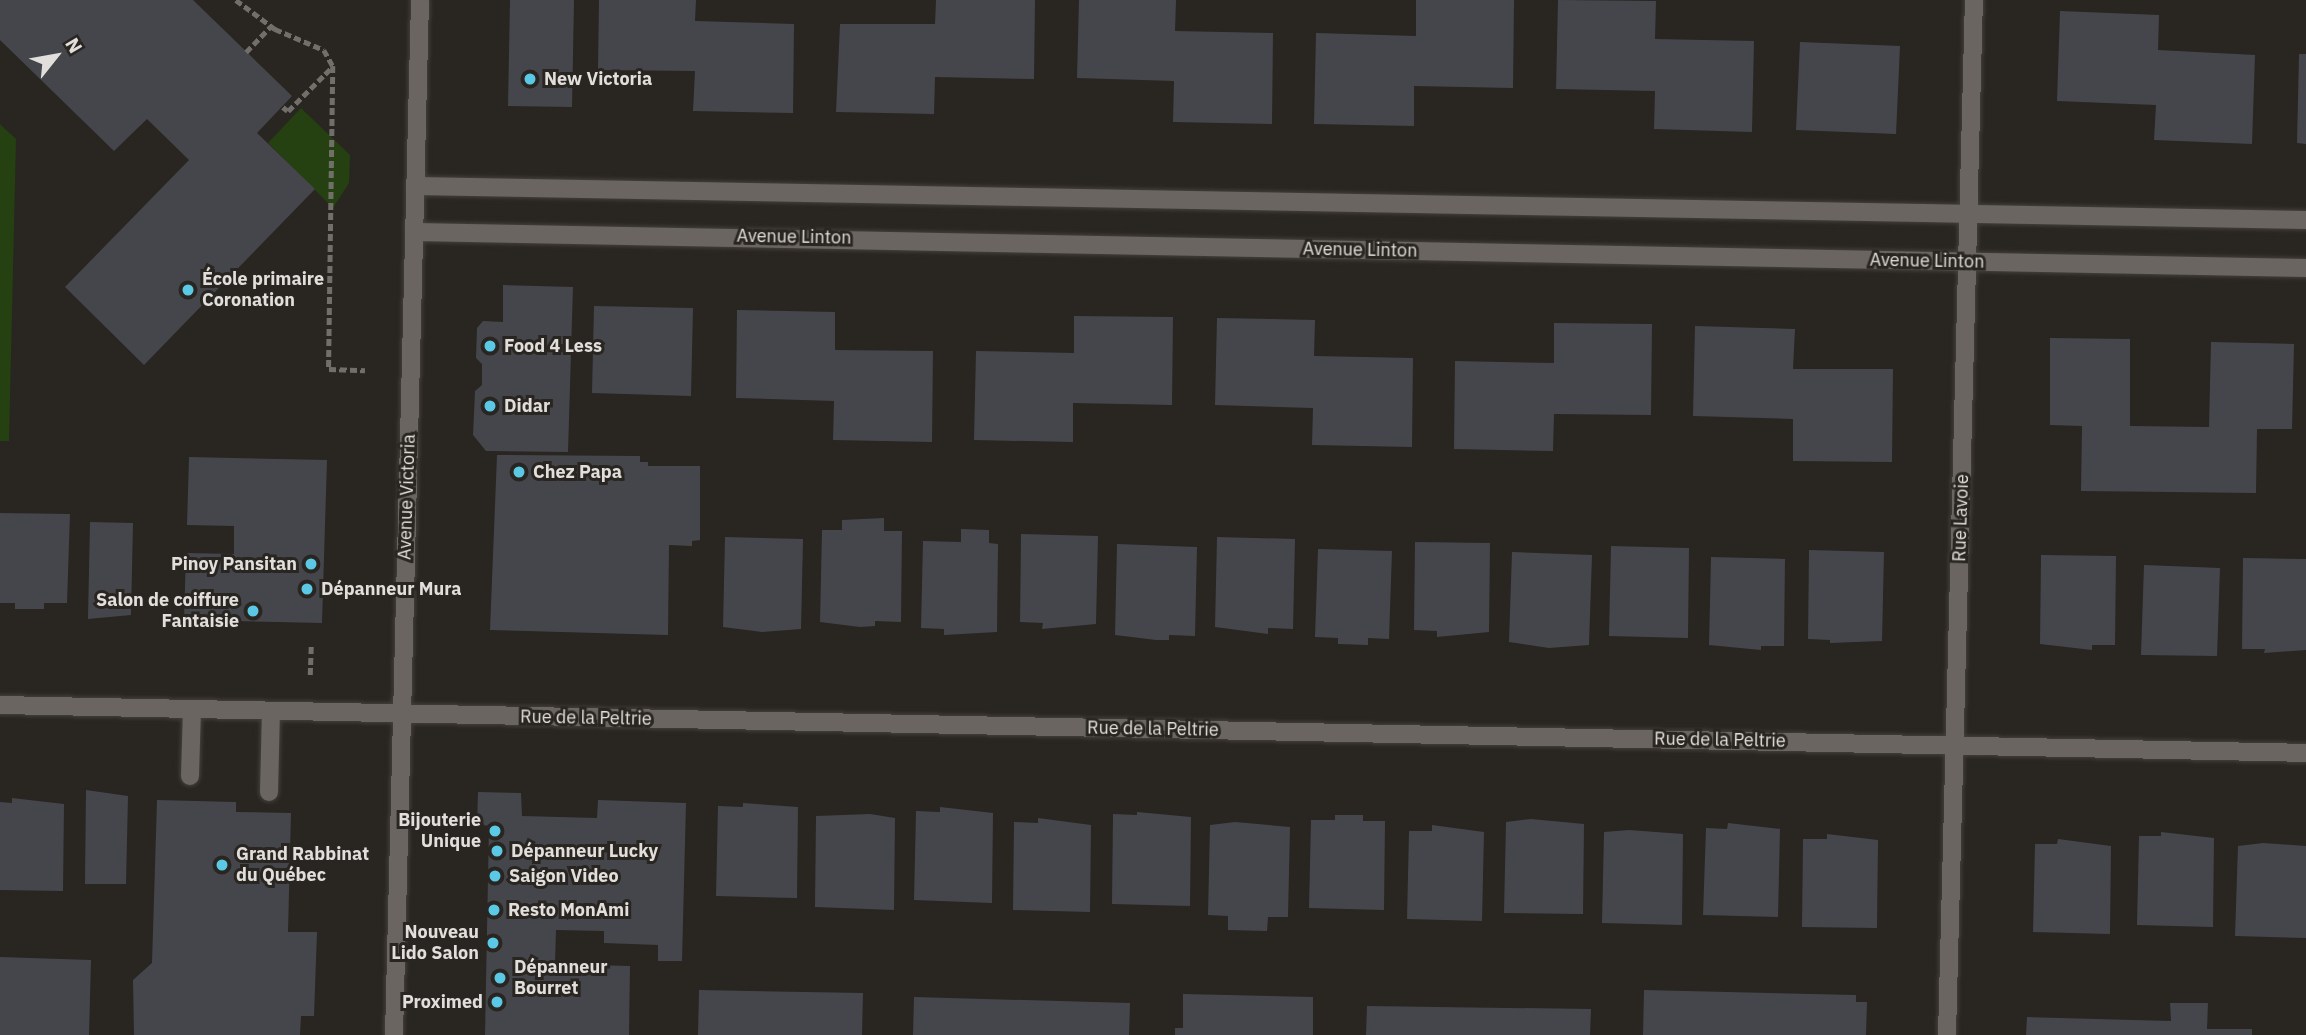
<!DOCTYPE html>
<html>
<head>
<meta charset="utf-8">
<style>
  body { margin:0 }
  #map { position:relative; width:2306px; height:1035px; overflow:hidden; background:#292520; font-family:"IBM Plex Sans",sans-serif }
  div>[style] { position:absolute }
  .green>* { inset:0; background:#254111 }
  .building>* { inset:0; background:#45464c }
  .path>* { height:4.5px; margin-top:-2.25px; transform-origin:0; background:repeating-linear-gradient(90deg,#726f6b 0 7px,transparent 0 10.5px) }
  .roads { filter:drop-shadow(0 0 2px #44403c) drop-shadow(0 0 2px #44403c) }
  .lane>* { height:18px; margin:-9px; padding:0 9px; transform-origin:9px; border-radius:9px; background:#6a6560 }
  .street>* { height:18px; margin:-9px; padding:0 9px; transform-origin:9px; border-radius:9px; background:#6a6560 }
  .secondary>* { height:18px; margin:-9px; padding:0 9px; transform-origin:9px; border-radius:9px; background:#6a6560 }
  .dots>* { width:19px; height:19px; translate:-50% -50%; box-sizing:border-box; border:4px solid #292520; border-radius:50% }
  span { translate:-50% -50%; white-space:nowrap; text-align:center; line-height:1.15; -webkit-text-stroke:6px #292520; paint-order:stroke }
  .poi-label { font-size:18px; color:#e1dedb; font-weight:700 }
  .left { translate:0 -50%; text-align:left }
  .right { translate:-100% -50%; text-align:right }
  .street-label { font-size:18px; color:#e1dedb }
  .north { position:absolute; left:21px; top:21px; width:70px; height:70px; -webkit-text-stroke:5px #292520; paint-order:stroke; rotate:59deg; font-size:19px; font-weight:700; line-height:28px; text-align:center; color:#e1dedb }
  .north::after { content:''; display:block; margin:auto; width:24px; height:32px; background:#e1dedb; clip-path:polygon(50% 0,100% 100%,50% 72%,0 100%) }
</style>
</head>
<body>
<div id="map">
  <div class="green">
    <i style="clip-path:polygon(301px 108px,350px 155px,349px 183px,333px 208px,268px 143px)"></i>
    <i style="clip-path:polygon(0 124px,16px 139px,9px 441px,0 441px)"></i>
  </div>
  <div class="building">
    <i style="clip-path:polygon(0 0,193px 0,292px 96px,257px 133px,315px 189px,144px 365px,65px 287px,189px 160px,147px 119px,114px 151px,0 40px)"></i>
    <i style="clip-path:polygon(510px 0,574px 0,572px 107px,508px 106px)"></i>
    <i style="clip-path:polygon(599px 0,696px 0,695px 21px,794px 24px,793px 113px,693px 111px,695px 71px,598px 70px)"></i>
    <i style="clip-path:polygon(936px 0,1035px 0,1034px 79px,935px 77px,934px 114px,836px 112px,840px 24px,935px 24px)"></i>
    <i style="clip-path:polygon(1079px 0,1176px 0,1175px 31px,1273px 33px,1272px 124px,1173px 122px,1174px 81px,1077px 78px)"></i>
    <i style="clip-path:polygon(1416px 0,1514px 0,1513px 88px,1414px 86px,1414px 126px,1314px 124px,1316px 33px,1416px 36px)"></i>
    <i style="clip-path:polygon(1558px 0,1656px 1px,1655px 39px,1754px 41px,1752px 132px,1654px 129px,1655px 91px,1556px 89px)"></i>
    <i style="clip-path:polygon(2060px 11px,2159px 15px,2158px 50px,2255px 55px,2252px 144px,2154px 140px,2156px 105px,2057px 101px)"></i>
    <i style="clip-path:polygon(1800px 42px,1900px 46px,1896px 134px,1796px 130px)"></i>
    <i style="clip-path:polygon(2299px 54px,2306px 54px,2306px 144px,2297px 143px)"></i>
    <i style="clip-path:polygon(503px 285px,573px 287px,568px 452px,486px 451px,473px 435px,475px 391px,482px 385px,482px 364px,476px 358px,477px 328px,483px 321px,503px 322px)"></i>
    <i style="clip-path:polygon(594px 306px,693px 308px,691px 396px,592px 393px)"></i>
    <i style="clip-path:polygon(737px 310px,835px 312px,835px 350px,933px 351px,932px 442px,833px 440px,834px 401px,736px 398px)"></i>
    <i style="clip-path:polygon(1074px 316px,1173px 317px,1172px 405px,1073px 403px,1073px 442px,974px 440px,976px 351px,1074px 353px)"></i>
    <i style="clip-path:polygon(1217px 318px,1315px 320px,1314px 356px,1413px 358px,1412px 447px,1312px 445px,1313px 408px,1215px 405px)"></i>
    <i style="clip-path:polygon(1554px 323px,1652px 324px,1651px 415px,1554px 414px,1553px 451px,1454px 449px,1455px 361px,1554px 363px)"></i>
    <i style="clip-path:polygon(1695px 326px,1795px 329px,1793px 369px,1893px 369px,1892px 462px,1793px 461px,1793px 419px,1693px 416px)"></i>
    <i style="clip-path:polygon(2050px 338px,2130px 339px,2130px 426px,2209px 427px,2211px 342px,2294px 344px,2292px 429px,2257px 429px,2256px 493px,2081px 491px,2082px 426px,2050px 425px)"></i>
    <i style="clip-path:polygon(497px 455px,640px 456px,640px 462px,648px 462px,648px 466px,700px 466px,700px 540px,692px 541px,692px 546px,669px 545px,668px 635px,490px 630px)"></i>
    <i style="clip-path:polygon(189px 457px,327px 460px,322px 623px,184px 620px,186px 553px,234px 554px,234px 526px,187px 525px)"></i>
    <i style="clip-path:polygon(0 513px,70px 514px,67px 603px,44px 603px,44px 609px,15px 609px,15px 603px,0 603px)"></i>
    <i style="clip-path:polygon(884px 518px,884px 531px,902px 531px,901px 622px,875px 621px,875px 626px,860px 627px,820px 622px,822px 530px,842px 530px,842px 520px)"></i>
    <i style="clip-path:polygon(90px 522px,133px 523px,131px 615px,88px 619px)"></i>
    <i style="clip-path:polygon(961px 529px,989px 530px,989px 543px,998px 544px,997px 632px,944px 635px,944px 629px,921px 628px,923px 541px,961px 542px)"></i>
    <i style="clip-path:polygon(1021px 534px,1098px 536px,1096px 624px,1042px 629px,1043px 623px,1020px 622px)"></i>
    <i style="clip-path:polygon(725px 537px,803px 539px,801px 629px,762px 632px,723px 627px)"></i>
    <i style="clip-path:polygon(1217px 537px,1295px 539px,1293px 629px,1268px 628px,1268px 634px,1215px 627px)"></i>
    <i style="clip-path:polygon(1415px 542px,1490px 543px,1489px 632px,1437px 637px,1437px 631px,1414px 630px)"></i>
    <i style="clip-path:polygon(1117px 544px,1197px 547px,1195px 636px,1169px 635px,1169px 640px,1156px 640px,1115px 635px)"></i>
    <i style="clip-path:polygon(1611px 546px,1689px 548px,1688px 638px,1609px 636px)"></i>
    <i style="clip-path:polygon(1318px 549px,1392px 551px,1389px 639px,1368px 638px,1368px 645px,1338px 644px,1338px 638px,1315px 637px)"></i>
    <i style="clip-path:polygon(1809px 550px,1884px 552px,1882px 641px,1830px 643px,1830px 640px,1808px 639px)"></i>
    <i style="clip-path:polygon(1512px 552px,1592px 555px,1589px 645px,1549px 648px,1509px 642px)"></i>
    <i style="clip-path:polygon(2041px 555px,2116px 556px,2115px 645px,2092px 645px,2092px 650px,2040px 644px)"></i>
    <i style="clip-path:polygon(1711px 557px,1785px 559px,1784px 646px,1761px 646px,1761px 650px,1709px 645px)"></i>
    <i style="clip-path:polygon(2243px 558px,2306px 559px,2306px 650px,2264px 653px,2265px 649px,2242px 649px)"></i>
    <i style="clip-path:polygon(2144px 565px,2220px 568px,2217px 656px,2141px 655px)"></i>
    <i style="clip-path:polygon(86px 790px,128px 796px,126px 884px,85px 884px)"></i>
    <i style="clip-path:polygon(478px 792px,521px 793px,522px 816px,597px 818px,598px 800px,686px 803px,682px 961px,658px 961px,658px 945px,604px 943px,604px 931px,556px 930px,555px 964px,630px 966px,629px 1035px,485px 1035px,489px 826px,477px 824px)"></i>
    <i style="clip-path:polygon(12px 798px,64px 804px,63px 891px,0 890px,0 802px,12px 803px)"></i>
    <i style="clip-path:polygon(157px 800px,236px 802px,236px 812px,291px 813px,288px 932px,317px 932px,314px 1016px,301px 1016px,300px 1035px,134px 1035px,133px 980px,152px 963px)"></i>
    <i style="clip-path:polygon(743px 803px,798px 807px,797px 898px,716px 896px,718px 806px,743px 807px)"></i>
    <i style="clip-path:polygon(940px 807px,993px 813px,992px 903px,914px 900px,916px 811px,940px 812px)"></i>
    <i style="clip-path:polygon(1137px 812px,1191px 817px,1190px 906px,1112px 904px,1113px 814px,1137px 815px)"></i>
    <i style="clip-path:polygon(870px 814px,895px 818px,894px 910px,815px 907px,816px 816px)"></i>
    <i style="clip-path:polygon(1335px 815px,1363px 815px,1363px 821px,1385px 821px,1384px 910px,1309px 908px,1311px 820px,1335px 820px)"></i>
    <i style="clip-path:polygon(1038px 818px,1091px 825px,1090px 912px,1013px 910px,1014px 822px,1038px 823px)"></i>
    <i style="clip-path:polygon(1531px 819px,1584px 824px,1583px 914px,1504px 913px,1506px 822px)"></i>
    <i style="clip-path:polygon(1235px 822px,1290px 827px,1288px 917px,1268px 917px,1267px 931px,1228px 930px,1228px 916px,1208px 915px,1210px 825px)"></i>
    <i style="clip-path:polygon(1728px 823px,1780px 829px,1778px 917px,1703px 915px,1706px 828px,1727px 829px)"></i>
    <i style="clip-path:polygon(1432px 825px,1484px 832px,1482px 921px,1407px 919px,1409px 831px,1432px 831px)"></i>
    <i style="clip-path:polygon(1629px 830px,1683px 834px,1682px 925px,1602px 923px,1604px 832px)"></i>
    <i style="clip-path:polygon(2161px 832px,2214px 838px,2213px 927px,2137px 925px,2139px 836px,2161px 836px)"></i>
    <i style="clip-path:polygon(1827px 834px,1878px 840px,1877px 928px,1802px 927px,1803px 839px,1827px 839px)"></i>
    <i style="clip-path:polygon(2058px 839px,2111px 846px,2110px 934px,2033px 932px,2035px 844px,2057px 844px)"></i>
    <i style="clip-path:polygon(2263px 843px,2306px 846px,2306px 938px,2235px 936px,2238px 846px)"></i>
    <i style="clip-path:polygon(0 957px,91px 960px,89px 1035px,0 1035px)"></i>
    <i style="clip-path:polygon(699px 990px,863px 993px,862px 1035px,698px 1035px)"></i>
    <i style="clip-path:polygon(1644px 990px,1856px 995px,1856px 1002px,1867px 1002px,1866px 1035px,1643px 1035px)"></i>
    <i style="clip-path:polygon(1183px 994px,1313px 997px,1313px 1035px,1175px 1035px,1175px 1028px,1183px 1028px)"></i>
    <i style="clip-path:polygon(914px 997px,1130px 1003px,1129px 1035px,913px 1035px)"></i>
    <i style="clip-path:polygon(2170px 1003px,2208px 1003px,2207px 1029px,2252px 1029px,2252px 1035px,2026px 1035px,2027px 1017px,2171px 1021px)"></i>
    <i style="clip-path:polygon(1367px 1006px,1591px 1009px,1590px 1035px,1366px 1035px)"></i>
  </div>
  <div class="path">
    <i style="left:236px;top:0;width:49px;rotate:36.6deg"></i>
    <i style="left:275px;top:29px;width:53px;rotate:23.2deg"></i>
    <i style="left:324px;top:50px;width:18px;rotate:61deg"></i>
    <i style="left:333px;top:66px;width:303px;rotate:90.8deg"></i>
    <i style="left:329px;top:369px;width:36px;rotate:2deg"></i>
    <i style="left:246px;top:52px;width:36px;rotate:-46deg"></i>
    <i style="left:283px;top:107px;width:6px;rotate:39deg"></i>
    <i style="left:288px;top:111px;width:64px;rotate:-45deg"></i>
    <i style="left:323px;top:589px;width:38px;rotate:2deg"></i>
    <i style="left:310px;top:675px;width:29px;rotate:-88deg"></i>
  </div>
  <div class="roads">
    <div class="lane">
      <i style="left:190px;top:776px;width:67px;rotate:-88.3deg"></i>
      <i style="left:269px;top:792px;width:81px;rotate:-88.6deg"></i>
    </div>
    <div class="street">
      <i style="left:416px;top:186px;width:1890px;rotate:1.03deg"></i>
      <i style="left:415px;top:232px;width:1891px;rotate:1.09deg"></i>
      <i style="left:0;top:705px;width:2306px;rotate:1.19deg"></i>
      <i style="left:1947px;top:1035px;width:1035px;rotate:-88.51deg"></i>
    </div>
    <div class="secondary">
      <i style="left:394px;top:1035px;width:1035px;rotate:-88.56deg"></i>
    </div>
  </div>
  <div class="dots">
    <i style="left:530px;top:79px;background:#5bc8e6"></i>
    <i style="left:188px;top:290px;background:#5bc8e6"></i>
    <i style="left:490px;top:346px;background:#5bc8e6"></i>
    <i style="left:490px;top:406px;background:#5bc8e6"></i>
    <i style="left:519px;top:472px;background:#5bc8e6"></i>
    <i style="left:311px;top:564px;background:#5bc8e6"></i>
    <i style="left:307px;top:589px;background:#5bc8e6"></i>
    <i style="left:253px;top:611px;background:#5bc8e6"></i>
    <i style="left:495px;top:831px;background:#5bc8e6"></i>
    <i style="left:497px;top:851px;background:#5bc8e6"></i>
    <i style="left:222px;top:865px;background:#5bc8e6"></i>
    <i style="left:495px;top:876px;background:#5bc8e6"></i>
    <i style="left:494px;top:910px;background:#5bc8e6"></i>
    <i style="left:493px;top:943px;background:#5bc8e6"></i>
    <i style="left:500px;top:978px;background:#5bc8e6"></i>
    <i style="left:497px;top:1002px;background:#5bc8e6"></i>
  </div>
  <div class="poi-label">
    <span class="left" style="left:544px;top:79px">New Victoria</span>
    <span class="left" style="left:202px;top:290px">École primaire<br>Coronation</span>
    <span class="left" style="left:504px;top:346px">Food 4 Less</span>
    <span class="left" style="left:504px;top:406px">Didar</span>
    <span class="left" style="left:533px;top:472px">Chez Papa</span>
    <span class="right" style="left:297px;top:564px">Pinoy Pansitan</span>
    <span class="left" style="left:321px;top:589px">Dépanneur Mura</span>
    <span class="right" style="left:239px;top:611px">Salon de coiffure<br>Fantaisie</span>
    <span class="right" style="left:481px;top:831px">Bijouterie<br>Unique</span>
    <span class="left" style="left:511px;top:851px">Dépanneur Lucky</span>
    <span class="left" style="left:236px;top:865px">Grand Rabbinat<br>du Québec</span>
    <span class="left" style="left:509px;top:876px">Saigon Video</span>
    <span class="left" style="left:508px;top:910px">Resto MonAmi</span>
    <span class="right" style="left:479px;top:943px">Nouveau<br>Lido Salon</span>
    <span class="left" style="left:514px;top:978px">Dépanneur<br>Bourret</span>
    <span class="right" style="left:483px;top:1002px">Proximed</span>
  </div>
  <div class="street-label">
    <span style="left:794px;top:237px;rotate:1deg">Avenue Linton</span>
    <span style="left:1360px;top:250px;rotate:1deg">Avenue Linton</span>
    <span style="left:1927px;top:261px;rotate:1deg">Avenue Linton</span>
    <span style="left:407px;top:497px;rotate:-88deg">Avenue Victoria</span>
    <span style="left:1961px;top:518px;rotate:-88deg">Rue Lavoie</span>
    <span style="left:586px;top:718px;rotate:1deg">Rue de la Peltrie</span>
    <span style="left:1153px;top:729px;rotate:1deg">Rue de la Peltrie</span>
    <span style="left:1720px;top:740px;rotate:1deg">Rue de la Peltrie</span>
  </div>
  <div class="north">N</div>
</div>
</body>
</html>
